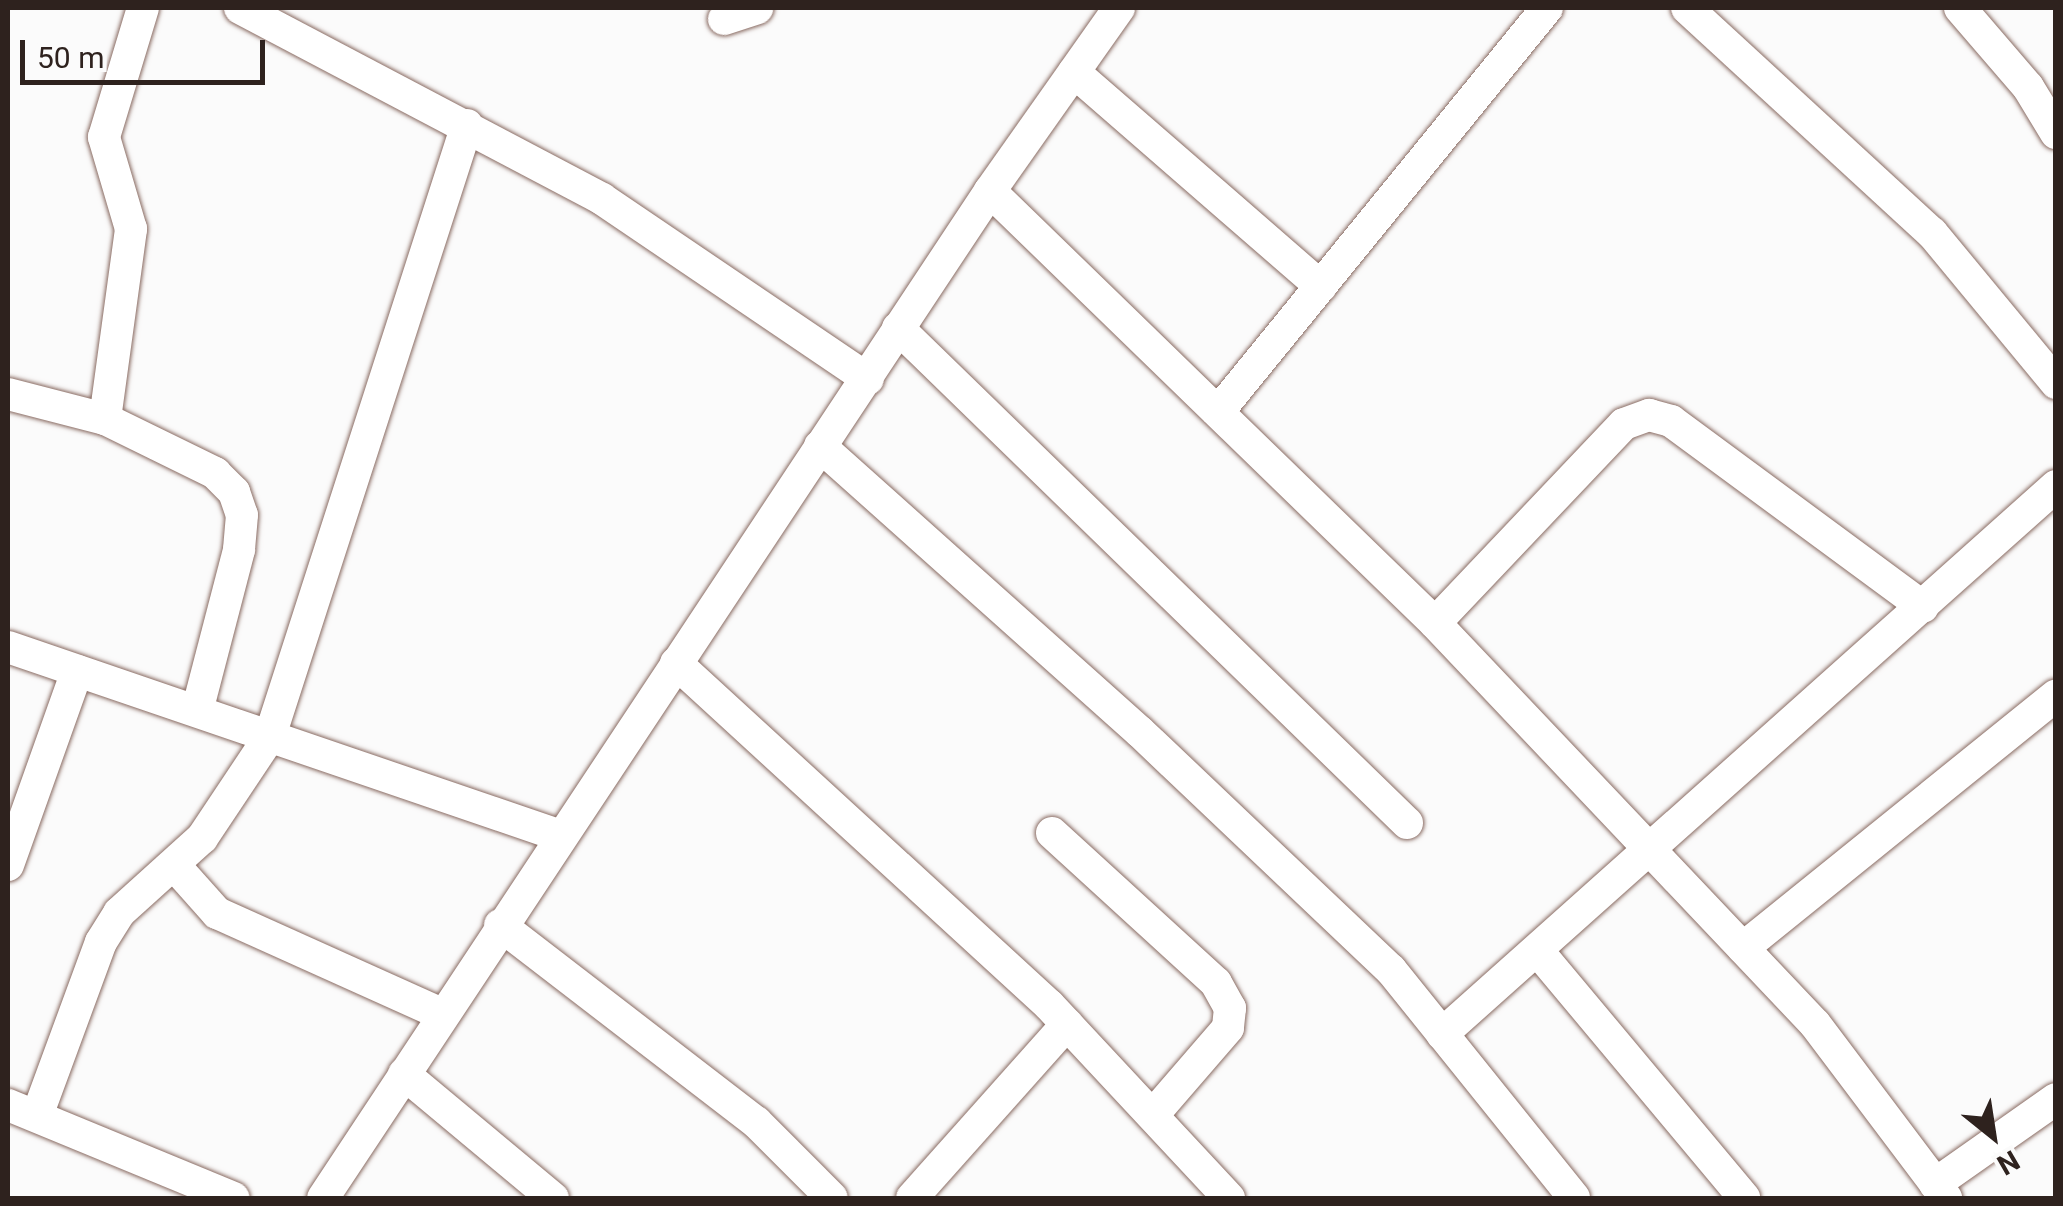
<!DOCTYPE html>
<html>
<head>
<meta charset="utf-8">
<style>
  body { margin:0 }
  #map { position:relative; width:2063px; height:1206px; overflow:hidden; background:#fbfbfb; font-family:Roboto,sans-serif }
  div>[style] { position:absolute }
  .roads { filter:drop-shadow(0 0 2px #896b62) drop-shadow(0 0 2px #896b62) }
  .minor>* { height:32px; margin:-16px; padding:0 16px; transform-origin:16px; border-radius:16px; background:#fff }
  span { translate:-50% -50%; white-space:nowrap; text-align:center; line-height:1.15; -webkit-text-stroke:8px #fbfbfb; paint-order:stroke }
  .frame { position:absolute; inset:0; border:10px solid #2e221e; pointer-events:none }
  .north { position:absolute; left:1943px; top:1086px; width:100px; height:100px; -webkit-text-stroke:8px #fbfbfb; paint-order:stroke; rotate:150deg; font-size:28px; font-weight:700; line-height:40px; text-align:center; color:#2e221e }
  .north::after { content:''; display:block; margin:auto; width:35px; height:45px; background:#2e221e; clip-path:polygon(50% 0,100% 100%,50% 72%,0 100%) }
  .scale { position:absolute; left:20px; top:40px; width:245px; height:45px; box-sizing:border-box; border:5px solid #2e221e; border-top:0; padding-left:12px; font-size:30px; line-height:35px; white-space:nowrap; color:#2e221e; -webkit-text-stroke:8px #fbfbfb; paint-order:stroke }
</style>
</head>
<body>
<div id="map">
  <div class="roads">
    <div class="minor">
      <i style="left:240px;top:8px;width:409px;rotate:27.8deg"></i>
      <i style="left:602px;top:199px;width:321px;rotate:34.1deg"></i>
      <i style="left:1687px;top:8px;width:333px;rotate:42.6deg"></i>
      <i style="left:1932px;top:233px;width:195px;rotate:50.4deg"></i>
      <i style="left:1960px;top:8px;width:104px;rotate:49.3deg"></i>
      <i style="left:2028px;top:87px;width:54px;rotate:58.7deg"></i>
      <i style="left:724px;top:19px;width:35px;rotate:-18deg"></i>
      <i style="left:1074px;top:72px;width:327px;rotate:41deg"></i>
      <i style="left:990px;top:191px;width:620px;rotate:44.15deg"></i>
      <i style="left:1435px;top:623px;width:552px;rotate:46.54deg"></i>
      <i style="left:1815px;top:1024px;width:218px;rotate:53deg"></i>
      <i style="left:898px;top:328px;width:710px;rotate:44.2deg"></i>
      <i style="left:8px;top:394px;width:100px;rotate:14.5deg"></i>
      <i style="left:105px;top:419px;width:123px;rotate:26.1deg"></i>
      <i style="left:215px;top:473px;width:27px;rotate:45deg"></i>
      <i style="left:234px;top:492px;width:24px;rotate:71deg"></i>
      <i style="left:242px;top:515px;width:35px;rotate:95deg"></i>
      <i style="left:239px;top:550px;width:166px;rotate:104.6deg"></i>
      <i style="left:1218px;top:412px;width:521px;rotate:-50.84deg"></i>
      <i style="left:105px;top:419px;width:192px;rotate:-82.2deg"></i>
      <i style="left:131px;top:229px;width:96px;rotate:-106.4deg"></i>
      <i style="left:104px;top:137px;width:135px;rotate:-73.2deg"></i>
      <i style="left:820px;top:446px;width:429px;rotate:41.8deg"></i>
      <i style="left:1140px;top:732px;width:346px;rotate:43.5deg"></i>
      <i style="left:1391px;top:970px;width:292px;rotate:51.2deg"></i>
      <i style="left:1435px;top:623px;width:274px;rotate:-46.5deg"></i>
      <i style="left:1624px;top:424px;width:27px;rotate:-20deg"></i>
      <i style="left:1649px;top:415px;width:23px;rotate:15deg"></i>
      <i style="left:1671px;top:421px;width:313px;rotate:36.4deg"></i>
      <i style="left:8px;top:647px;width:584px;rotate:18.87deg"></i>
      <i style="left:676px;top:663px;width:506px;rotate:42.52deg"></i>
      <i style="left:1049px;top:1005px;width:264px;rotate:47deg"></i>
      <i style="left:1052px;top:833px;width:222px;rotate:42.4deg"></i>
      <i style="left:1216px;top:983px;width:29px;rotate:61deg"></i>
      <i style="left:1230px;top:1008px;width:20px;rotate:96deg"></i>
      <i style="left:1228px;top:1028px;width:115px;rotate:130.8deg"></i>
      <i style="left:8px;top:865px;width:206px;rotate:-70.4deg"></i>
      <i style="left:176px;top:867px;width:62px;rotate:48.3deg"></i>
      <i style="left:217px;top:913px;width:247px;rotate:24.2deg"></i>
      <i style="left:500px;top:925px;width:323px;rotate:37.6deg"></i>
      <i style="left:756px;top:1122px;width:107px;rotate:45deg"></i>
      <i style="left:1743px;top:948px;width:402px;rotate:-38.9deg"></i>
      <i style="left:1537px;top:950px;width:323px;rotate:50.1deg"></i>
      <i style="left:1442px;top:1034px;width:823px;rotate:-41.75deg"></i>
      <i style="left:404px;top:1074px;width:194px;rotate:39.8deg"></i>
      <i style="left:8px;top:1105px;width:244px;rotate:22.4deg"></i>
      <i style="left:38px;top:1113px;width:182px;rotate:-69.8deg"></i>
      <i style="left:101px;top:942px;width:34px;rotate:-58deg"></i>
      <i style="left:119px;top:913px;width:112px;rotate:-42.1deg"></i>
      <i style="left:202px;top:838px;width:123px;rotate:-56.3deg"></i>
      <i style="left:270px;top:736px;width:642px;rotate:-72.13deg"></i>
      <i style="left:1935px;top:1184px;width:148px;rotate:-35.1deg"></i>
      <i style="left:323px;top:1198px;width:1208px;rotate:-56.48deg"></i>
      <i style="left:990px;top:191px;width:224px;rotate:-54.8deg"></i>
      <i style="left:912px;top:1198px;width:233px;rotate:-48.3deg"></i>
    </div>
  </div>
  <div class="frame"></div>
  <div class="north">N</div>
  <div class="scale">50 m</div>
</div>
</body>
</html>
